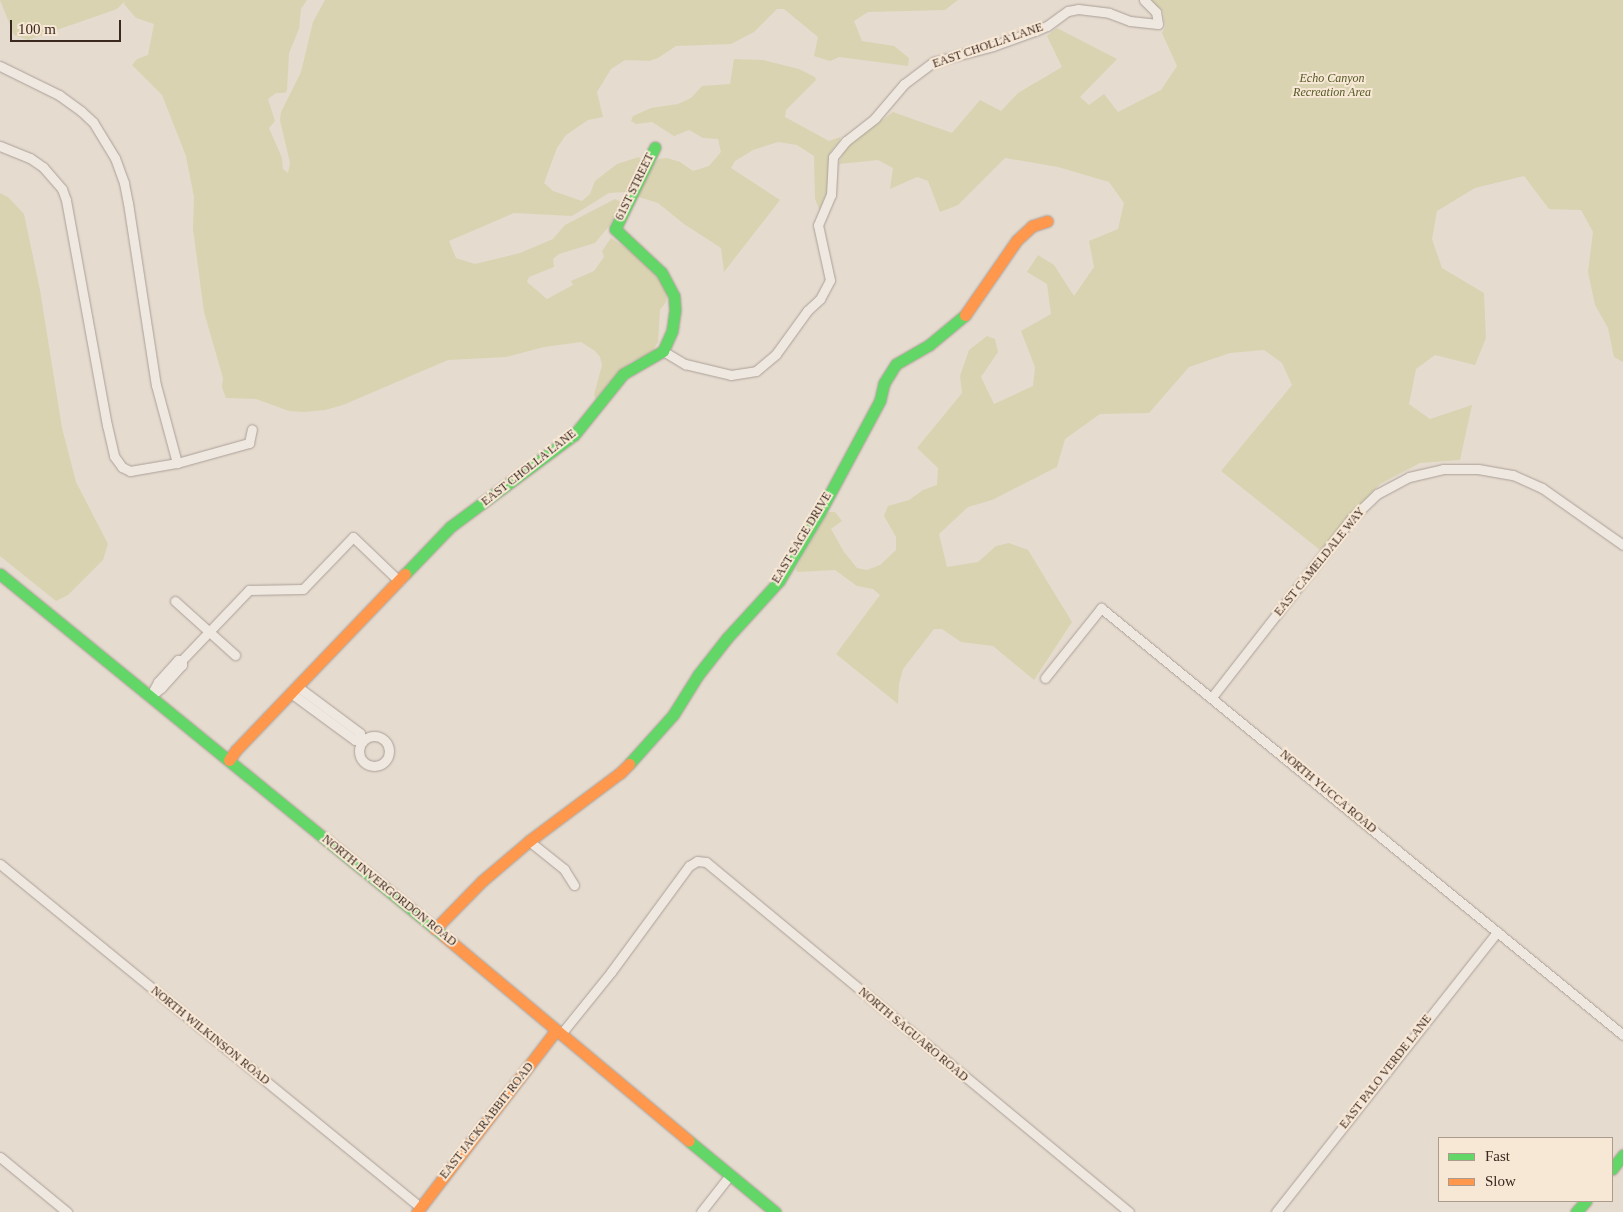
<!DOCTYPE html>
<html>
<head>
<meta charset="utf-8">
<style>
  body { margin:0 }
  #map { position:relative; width:1623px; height:1212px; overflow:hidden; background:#e6dbcf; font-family:Georgia,serif }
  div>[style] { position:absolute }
  .green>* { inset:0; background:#d9d3b1 }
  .roads { filter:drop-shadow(0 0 1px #aba097) drop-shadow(0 0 1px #aba097) }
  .street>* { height:9px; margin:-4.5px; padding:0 4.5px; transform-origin:4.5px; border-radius:4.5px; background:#eee8e1 }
  .street>.ring { margin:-4.5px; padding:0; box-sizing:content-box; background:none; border:9px solid #eee8e1; border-radius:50% }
  .fast>* { height:11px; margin:-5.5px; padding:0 5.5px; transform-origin:5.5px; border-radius:5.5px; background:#63d668 }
  .slow>* { height:11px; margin:-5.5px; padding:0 5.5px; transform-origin:5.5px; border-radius:5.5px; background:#ff974d }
  span { translate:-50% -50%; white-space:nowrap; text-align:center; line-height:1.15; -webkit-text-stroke:4px #f7e7d5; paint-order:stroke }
  .street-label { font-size:12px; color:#3b281e }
  .park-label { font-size:12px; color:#545824; font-style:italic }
  .legend { position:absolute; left:1438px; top:1137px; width:175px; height:65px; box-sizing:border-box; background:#f7e7d5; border:1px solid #ac9b8c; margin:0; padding:6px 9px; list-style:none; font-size:15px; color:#3b281e }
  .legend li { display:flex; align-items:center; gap:10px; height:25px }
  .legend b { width:25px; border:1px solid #ac9b8c }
  .scale { position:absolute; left:10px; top:20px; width:111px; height:22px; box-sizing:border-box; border:2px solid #3b281e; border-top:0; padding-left:6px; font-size:15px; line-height:18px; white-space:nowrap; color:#3b281e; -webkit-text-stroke:4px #f7e7d5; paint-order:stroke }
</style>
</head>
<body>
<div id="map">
  <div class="green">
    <i style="clip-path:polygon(0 0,307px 0,301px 9px,299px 29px,289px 53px,287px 90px,285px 93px,276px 93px,268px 99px,275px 121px,269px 128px,282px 158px,283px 169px,288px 173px,290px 163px,280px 120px,281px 112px,301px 72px,313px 22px,325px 0,958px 0,945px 10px,868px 12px,854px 21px,862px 41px,894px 46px,909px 58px,908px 66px,839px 57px,830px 61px,814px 56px,818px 37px,784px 9px,777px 9px,754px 32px,731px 44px,676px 46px,658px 58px,649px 61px,625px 60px,611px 69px,597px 92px,603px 117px,588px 120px,566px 135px,557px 148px,544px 183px,553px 191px,582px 201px,590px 194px,595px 181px,617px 164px,639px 157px,641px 160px,625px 192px,609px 193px,572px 216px,514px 213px,449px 241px,456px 258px,475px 264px,520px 253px,553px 239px,565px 225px,615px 199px,621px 202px,610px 225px,595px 243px,559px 254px,553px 259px,554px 267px,529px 277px,527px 282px,547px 299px,573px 285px,571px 281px,594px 271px,604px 257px,602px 251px,611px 238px,639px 257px,663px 283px,667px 295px,666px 302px,660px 310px,658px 342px,652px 352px,631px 362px,617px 373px,596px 399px,594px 395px,602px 365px,600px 357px,595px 351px,581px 342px,544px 347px,506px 357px,448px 360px,343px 405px,325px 410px,304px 412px,289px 411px,256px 399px,226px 398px,222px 387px,223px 378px,204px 312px,193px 229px,194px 197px,186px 156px,162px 95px,132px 65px,137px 59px,148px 55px,154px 24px,136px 18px,124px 4px,125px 1px,117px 9px,28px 40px,14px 35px)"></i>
    <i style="clip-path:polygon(1149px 0,1623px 0,1623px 362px,1614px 357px,1608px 328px,1595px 305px,1588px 272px,1593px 232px,1581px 210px,1549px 209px,1524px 176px,1475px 188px,1437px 211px,1432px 239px,1442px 268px,1484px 293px,1486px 338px,1475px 365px,1435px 355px,1416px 369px,1409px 404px,1430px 419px,1472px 405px,1460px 460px,1420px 463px,1380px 484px,1320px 550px,1221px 471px,1292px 385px,1282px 363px,1264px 350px,1230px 353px,1189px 367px,1149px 413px,1100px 414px,1065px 439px,1057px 467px,992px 500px,968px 507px,939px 534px,947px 567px,978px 562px,996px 546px,1009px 543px,1028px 550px,1072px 622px,1034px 680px,993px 646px,961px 642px,942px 629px,934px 629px,903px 669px,899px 684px,898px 704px,836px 654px,880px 595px,873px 589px,857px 586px,835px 570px,797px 572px,796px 568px,828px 512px,835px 512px,842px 521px,831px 529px,844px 552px,857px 568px,867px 570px,880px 565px,896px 550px,896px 537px,884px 516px,888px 506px,909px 500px,923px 490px,937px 485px,938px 468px,917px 448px,962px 393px,960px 376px,969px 350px,987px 336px,995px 339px,998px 352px,981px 377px,994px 404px,1033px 386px,1035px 367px,1021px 331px,1051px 314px,1047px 284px,1027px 272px,1038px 255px,1054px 265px,1074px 296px,1094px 267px,1089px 241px,1118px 229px,1124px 203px,1109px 182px,1058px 167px,1005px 158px,958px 205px,940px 212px,928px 181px,917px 177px,890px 189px,893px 168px,878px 160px,839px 164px,844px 148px,893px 112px,952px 133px,980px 100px,1001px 111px,1018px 93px,1062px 67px,1047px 36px,1057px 28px,1117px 59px,1080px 97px,1089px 105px,1104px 94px,1118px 112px,1161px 90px,1177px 66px,1162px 33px,1165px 27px,1163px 12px)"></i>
    <i style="clip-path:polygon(734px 59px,763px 60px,799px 69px,815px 77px,816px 80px,786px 110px,785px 117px,829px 141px,840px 137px,840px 140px,830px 153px,827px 192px,820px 211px,815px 199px,814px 156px,797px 145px,778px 142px,753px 150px,735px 161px,731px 168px,780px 200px,724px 272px,721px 248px,684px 224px,658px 203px,636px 196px,651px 167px,659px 159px,667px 158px,680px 162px,693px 171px,709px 166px,721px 152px,718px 139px,703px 138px,689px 130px,674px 136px,652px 122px,636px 124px,631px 121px,633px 116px,651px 108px,678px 104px,691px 98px,702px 86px,730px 84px)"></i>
    <i style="clip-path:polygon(0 193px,8px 197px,24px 214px,40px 290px,62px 428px,76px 482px,108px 544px,103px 560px,68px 595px,56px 601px,0 556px)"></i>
  </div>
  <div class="roads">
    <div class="street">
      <i style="left:0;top:66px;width:66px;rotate:26.2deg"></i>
      <i style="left:59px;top:95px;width:27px;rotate:36deg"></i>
      <i style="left:81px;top:111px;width:16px;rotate:43deg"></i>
      <i style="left:93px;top:122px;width:42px;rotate:58.6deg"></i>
      <i style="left:115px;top:158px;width:27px;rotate:70deg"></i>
      <i style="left:124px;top:183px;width:20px;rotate:79deg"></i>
      <i style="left:128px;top:203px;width:184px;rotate:81.3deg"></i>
      <i style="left:156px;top:385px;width:81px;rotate:74.9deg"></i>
      <i style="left:0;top:146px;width:32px;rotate:22deg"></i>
      <i style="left:30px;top:158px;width:16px;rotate:35deg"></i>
      <i style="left:43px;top:167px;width:29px;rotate:49deg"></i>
      <i style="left:62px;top:189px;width:12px;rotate:70deg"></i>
      <i style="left:66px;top:200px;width:229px;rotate:79.7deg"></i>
      <i style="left:107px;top:425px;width:32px;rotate:77deg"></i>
      <i style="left:114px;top:456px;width:14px;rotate:54deg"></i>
      <i style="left:122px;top:467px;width:9px;rotate:27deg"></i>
      <i style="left:130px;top:471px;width:48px;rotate:-9.7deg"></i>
      <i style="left:177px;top:463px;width:75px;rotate:-15.5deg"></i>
      <i style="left:249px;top:443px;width:14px;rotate:-78deg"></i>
      <i style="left:663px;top:351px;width:26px;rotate:31deg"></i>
      <i style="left:685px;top:364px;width:47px;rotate:13.4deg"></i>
      <i style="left:731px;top:375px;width:25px;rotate:-9deg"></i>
      <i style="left:756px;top:371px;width:26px;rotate:-40deg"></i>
      <i style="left:776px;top:354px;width:53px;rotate:-54.2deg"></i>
      <i style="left:807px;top:311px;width:18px;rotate:-43deg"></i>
      <i style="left:820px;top:299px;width:21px;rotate:-62deg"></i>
      <i style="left:830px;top:280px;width:56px;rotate:-102.3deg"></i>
      <i style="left:818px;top:225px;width:33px;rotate:-67deg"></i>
      <i style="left:831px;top:195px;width:38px;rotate:-87deg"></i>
      <i style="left:833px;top:157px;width:21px;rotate:-51deg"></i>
      <i style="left:846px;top:141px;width:37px;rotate:-38deg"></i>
      <i style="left:875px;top:118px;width:45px;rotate:-49.5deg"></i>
      <i style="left:904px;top:84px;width:36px;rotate:-37deg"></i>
      <i style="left:933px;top:62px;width:62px;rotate:-14.9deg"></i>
      <i style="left:993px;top:46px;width:45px;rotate:-19.7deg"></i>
      <i style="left:1035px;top:31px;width:13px;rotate:-23deg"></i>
      <i style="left:1047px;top:26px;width:26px;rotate:-36deg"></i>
      <i style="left:1068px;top:11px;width:10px;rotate:-11deg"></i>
      <i style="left:1078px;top:9px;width:31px;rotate:7deg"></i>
      <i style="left:1109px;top:13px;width:22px;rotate:21deg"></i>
      <i style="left:1130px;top:21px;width:28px;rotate:6deg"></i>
      <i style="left:1158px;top:24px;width:12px;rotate:-99deg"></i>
      <i style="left:1156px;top:12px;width:17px;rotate:-135deg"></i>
      <i style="left:175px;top:601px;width:81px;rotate:42deg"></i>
      <i style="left:1045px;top:678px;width:90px;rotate:-51.3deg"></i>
      <i style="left:1101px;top:608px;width:674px;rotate:39.28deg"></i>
      <i style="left:291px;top:693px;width:79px;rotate:36.3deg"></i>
      <i style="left:355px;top:740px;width:7px;rotate:16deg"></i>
      <i style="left:362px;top:742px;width:9px;rotate:-103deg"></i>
      <i style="left:360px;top:733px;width:77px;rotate:-143.4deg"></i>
      <i style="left:151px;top:695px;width:15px;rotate:-62deg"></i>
      <i style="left:158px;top:682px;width:30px;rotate:-48deg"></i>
      <i style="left:178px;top:660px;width:4px"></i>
      <i style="left:151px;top:696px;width:13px;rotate:-39deg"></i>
      <i style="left:161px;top:688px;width:31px;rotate:-48deg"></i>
      <i style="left:182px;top:665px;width:5px;rotate:-90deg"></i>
      <i style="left:182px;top:660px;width:97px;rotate:-46.3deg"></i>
      <i style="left:249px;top:590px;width:54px;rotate:-1.1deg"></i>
      <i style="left:303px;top:589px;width:72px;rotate:-46.1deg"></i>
      <i style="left:353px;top:537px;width:64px;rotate:43.7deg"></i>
      <i style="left:1212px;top:697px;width:227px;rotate:-52deg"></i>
      <i style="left:1352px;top:518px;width:35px;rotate:-44deg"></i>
      <i style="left:1377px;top:494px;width:36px;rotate:-28deg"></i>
      <i style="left:1409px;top:477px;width:35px;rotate:-13deg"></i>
      <i style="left:1443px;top:469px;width:35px"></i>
      <i style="left:1478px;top:469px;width:36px;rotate:10deg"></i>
      <i style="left:1513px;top:475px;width:32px;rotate:24deg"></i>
      <i style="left:1542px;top:488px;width:99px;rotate:35.1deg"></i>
      <i class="ring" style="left:359px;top:736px;width:21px;height:21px"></i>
      <i style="left:529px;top:841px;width:45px;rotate:38.7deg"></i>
      <i style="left:564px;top:869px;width:19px;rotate:58deg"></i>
      <i style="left:0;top:864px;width:542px;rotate:39.24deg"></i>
      <i style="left:561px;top:1034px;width:80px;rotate:-51.1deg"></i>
      <i style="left:611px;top:972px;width:132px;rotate:-53.7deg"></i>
      <i style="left:689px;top:866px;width:9px;rotate:-32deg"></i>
      <i style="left:697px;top:861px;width:9px;rotate:6deg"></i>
      <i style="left:706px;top:862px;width:549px;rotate:39.61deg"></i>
      <i style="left:0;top:1157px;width:87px;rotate:39.4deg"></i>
      <i style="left:701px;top:1212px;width:47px;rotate:-51.9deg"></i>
      <i style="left:1276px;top:1212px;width:357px;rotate:-51.7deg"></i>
    </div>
    <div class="fast">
      <i style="left:0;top:574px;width:573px;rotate:39.19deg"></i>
      <i style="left:405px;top:574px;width:65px;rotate:-46.2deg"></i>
      <i style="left:450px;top:527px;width:154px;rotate:-36.6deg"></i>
      <i style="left:574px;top:435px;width:78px;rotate:-51.2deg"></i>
      <i style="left:623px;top:374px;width:46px;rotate:-29.9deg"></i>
      <i style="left:663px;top:351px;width:22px;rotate:-66deg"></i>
      <i style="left:672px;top:331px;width:21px;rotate:-82deg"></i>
      <i style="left:675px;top:310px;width:14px;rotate:-94deg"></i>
      <i style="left:674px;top:296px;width:27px;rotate:-118deg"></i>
      <i style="left:661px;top:272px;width:63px;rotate:-136.9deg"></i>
      <i style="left:615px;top:229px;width:91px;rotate:-64deg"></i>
      <i style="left:629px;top:764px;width:66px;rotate:-48.1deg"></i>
      <i style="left:673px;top:715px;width:47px;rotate:-58deg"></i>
      <i style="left:698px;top:675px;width:47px;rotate:-51.9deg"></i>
      <i style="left:727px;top:638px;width:77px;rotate:-47.6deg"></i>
      <i style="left:779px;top:581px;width:78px;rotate:-59.2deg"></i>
      <i style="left:819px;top:514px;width:129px;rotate:-61.8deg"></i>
      <i style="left:880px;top:400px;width:17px;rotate:-77deg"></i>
      <i style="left:884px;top:383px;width:22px;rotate:-58deg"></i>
      <i style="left:896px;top:364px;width:38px;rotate:-30deg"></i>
      <i style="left:929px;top:345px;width:47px;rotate:-39.8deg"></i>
      <i style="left:689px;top:1141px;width:112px;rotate:39.5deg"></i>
      <i style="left:1612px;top:1169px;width:18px;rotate:-52deg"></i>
      <i style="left:1576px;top:1212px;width:15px;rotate:-48deg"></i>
    </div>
    <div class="slow">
      <i style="left:965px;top:315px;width:91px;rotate:-55.3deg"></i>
      <i style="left:1017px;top:240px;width:21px;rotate:-43deg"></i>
      <i style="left:1032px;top:226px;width:16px;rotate:-18deg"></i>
      <i style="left:229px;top:760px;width:12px;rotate:-55deg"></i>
      <i style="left:236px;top:750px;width:244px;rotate:-46.2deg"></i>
      <i style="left:435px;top:929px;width:67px;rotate:-45.6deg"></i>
      <i style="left:482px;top:881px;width:62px;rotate:-40.4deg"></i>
      <i style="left:529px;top:841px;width:114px;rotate:-36.8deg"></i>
      <i style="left:620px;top:773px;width:13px;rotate:-45deg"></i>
      <i style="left:444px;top:936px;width:319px;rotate:39.9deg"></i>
      <i style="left:417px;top:1212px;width:229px;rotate:-52.6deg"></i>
    </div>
  </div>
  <div class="street-label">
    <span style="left:988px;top:46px;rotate:-19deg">EAST CHOLLA LANE</span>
    <span style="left:635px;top:187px;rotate:-64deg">61ST STREET</span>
    <span style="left:529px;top:468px;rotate:-38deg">EAST CHOLLA LANE</span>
    <span style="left:802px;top:538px;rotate:-59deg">EAST SAGE DRIVE</span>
    <span style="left:1320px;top:562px;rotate:-51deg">EAST CAMELDALE WAY</span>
    <span style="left:1328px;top:792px;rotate:40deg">NORTH YUCCA ROAD</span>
    <span style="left:389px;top:891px;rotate:39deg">NORTH INVERGORDON ROAD</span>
    <span style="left:913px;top:1035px;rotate:40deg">NORTH SAGUARO ROAD</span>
    <span style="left:210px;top:1036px;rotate:39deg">NORTH WILKINSON ROAD</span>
    <span style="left:1386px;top:1072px;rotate:-52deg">EAST PALO VERDE LANE</span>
    <span style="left:487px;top:1121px;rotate:-52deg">EAST JACKRABBIT ROAD</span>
  </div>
  <div class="park-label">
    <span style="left:1332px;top:86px">Echo Canyon<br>Recreation Area</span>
  </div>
  <ul class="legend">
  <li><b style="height:6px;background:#63d668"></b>Fast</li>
  <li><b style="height:6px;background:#ff974d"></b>Slow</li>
  </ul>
  <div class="scale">100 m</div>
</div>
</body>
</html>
